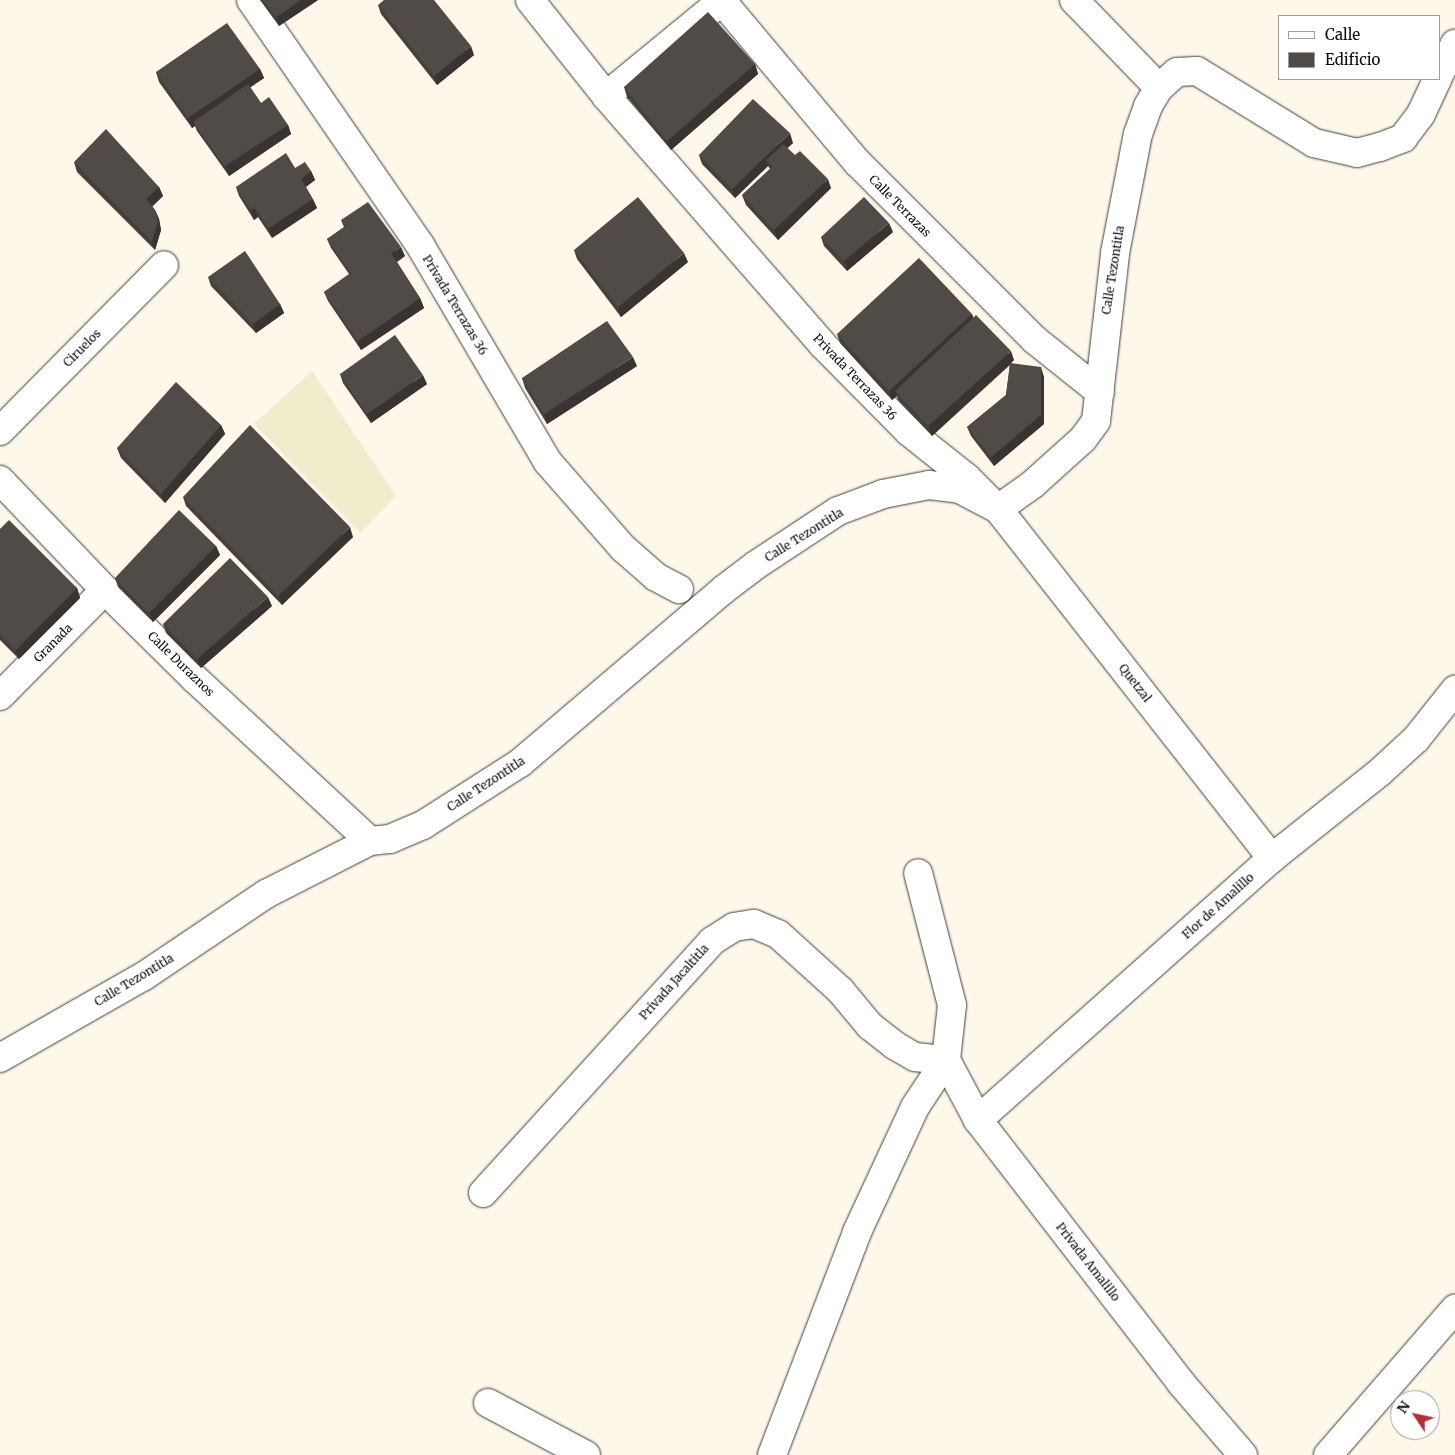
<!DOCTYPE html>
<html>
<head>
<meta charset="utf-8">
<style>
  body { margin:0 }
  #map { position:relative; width:1455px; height:1455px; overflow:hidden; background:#fdf8e9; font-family:Merriweather,serif }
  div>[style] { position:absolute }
  .farmland>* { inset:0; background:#f0eccc }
  .roads { filter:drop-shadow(0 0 1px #3d3d3d) drop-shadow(0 0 1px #3d3d3d) }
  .street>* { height:28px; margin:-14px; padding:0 14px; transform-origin:14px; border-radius:14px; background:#fff }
  .wall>* { inset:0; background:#46403d }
  .shaded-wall>* { inset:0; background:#393432 }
  .building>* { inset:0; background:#514b47 }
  span { translate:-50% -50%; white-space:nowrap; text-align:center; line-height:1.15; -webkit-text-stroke:5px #fff; paint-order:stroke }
  .street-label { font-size:12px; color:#0a0a0a }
  .legend { position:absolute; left:1278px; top:15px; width:162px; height:65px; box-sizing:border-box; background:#fff; border:1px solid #9d9d9d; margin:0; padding:6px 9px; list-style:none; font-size:15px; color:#0a0a0a }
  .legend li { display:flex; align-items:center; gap:10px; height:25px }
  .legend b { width:25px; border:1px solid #9d9d9d }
  .north { position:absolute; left:1390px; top:1390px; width:50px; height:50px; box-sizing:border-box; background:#fff; border:1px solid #9d9d9d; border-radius:50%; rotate:304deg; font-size:14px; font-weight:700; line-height:20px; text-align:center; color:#0a0a0a }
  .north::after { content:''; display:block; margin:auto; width:18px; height:22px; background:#ac3039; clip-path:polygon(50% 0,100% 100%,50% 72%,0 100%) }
</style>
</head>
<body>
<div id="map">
  <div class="farmland">
    <i style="clip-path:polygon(312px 371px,396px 496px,360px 533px,254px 424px)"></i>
  </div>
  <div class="roads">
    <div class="street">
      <i style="left:251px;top:0;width:298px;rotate:55.4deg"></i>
      <i style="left:420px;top:245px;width:251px;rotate:59.5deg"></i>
      <i style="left:547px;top:461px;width:116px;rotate:48.9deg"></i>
      <i style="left:623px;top:548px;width:44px;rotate:41.3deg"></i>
      <i style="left:656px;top:577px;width:26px;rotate:28deg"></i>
      <i style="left:530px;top:0;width:122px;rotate:51.6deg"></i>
      <i style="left:606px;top:96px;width:330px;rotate:48.9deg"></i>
      <i style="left:823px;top:345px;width:121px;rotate:45.3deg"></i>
      <i style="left:908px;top:431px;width:75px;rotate:38.5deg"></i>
      <i style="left:967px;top:478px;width:44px;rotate:45deg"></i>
      <i style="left:998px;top:509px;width:444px;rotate:51.9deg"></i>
      <i style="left:721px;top:0;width:213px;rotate:50deg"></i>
      <i style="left:858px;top:163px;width:250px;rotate:45deg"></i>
      <i style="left:1035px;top:340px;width:83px;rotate:38.7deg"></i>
      <i style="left:1074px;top:0;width:122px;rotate:46deg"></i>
      <i style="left:1439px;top:75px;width:35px;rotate:-63deg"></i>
      <i style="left:606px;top:96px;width:137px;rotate:-39.4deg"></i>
      <i style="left:712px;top:9px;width:17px;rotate:-33deg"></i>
      <i style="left:0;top:431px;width:233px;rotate:-45.3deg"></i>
      <i style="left:0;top:480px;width:152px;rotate:46.3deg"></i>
      <i style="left:105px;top:590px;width:127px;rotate:44.7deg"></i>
      <i style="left:195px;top:679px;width:238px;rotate:42.8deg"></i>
      <i style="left:0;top:696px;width:149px;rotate:-45.3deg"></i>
      <i style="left:0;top:1058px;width:166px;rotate:-29.7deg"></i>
      <i style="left:144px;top:976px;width:147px;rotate:-33.9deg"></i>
      <i style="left:266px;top:894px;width:117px;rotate:-27deg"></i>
      <i style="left:370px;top:841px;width:20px;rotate:-6deg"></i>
      <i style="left:390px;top:839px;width:36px;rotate:-23deg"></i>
      <i style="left:423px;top:825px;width:115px;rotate:-32.6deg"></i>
      <i style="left:520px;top:763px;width:267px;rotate:-40.4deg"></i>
      <i style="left:723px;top:590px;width:41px;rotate:-37.1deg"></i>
      <i style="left:756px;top:565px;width:98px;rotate:-33.4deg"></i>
      <i style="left:838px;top:511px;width:48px;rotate:-20.7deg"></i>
      <i style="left:883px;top:494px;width:47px;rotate:-11.1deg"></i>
      <i style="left:929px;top:485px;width:31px;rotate:7deg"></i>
      <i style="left:960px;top:489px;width:43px;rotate:27.8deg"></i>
      <i style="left:998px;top:509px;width:43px;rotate:-35.5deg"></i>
      <i style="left:1033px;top:484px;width:67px;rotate:-42deg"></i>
      <i style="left:1083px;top:439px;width:22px;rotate:-54deg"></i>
      <i style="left:1096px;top:421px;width:169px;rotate:-83.5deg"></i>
      <i style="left:1115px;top:253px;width:121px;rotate:-79.1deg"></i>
      <i style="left:1138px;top:134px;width:30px;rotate:-70deg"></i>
      <i style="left:1148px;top:106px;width:21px;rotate:-59deg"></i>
      <i style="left:1159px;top:88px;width:24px;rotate:-42deg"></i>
      <i style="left:1177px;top:72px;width:20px;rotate:-3deg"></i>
      <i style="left:1197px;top:71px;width:137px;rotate:31.6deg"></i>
      <i style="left:1314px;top:143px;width:44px;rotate:13.1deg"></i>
      <i style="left:1357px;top:153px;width:24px;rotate:-15deg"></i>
      <i style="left:1380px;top:147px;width:25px;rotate:-21deg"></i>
      <i style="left:1403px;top:138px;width:30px;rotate:-53deg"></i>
      <i style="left:1421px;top:114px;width:38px;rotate:-65deg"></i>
      <i style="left:946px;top:1060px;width:68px;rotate:61.9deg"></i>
      <i style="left:978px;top:1120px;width:332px;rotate:52.3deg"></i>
      <i style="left:1181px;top:1383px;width:95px;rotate:49.3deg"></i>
      <i style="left:978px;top:1120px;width:394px;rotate:-41.7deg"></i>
      <i style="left:1272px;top:858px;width:138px;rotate:-38.5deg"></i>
      <i style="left:1380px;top:772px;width:49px;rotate:-42.5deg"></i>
      <i style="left:1416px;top:739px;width:63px;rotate:-51.5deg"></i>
      <i style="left:483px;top:1193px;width:341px;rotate:-47.7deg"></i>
      <i style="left:712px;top:941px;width:26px;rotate:-32deg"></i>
      <i style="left:734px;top:927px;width:20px;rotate:-9deg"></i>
      <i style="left:754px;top:924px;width:26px;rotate:23deg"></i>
      <i style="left:778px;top:934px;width:84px;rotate:42.1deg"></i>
      <i style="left:840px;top:990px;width:47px;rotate:50.2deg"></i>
      <i style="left:870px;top:1026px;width:31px;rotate:38deg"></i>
      <i style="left:894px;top:1045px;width:24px;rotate:30deg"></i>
      <i style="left:915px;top:1057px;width:31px;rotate:6deg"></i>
      <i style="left:488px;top:1403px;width:111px;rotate:28deg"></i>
      <i style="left:772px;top:1455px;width:239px;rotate:-69.1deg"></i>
      <i style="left:857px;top:1232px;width:138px;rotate:-65.1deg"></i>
      <i style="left:915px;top:1107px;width:56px;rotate:-56.6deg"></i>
      <i style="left:946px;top:1060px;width:55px;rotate:-83.8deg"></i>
      <i style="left:952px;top:1005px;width:136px;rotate:-104.4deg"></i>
      <i style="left:1328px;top:1455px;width:194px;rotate:-49deg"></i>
    </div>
  </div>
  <div class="wall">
    <i style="clip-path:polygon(260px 0,318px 0,279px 26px)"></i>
    <i style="clip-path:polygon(378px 5px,474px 55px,437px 85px,381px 14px)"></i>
    <i style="clip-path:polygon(755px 64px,758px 74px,671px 150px,627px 97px,624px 87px)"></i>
    <i style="clip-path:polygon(260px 69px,264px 78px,250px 87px,261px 103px,288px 125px,291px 134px,229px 176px,197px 131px,195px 126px,192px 128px,159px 82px,156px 72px)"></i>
    <i style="clip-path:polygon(793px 143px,787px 148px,831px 188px,778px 240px,746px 205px,742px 195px,770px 169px,768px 166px,735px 198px,702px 164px,699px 155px)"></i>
    <i style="clip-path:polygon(74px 162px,159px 187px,163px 196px,152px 206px,155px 210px,159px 219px,161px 230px,155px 250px,77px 172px)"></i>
    <i style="clip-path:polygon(295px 168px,311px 171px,315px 180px,306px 187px,317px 208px,272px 238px,258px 217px,254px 220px,239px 196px,236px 187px)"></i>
    <i style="clip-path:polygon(341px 220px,405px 256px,397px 262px,420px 298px,424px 308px,361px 350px,328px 301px,324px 292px,349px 274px,331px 248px,327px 239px,344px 227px)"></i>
    <i style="clip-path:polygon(893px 232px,847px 271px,824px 246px,821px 237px)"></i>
    <i style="clip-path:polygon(574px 250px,688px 262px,621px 317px,577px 259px)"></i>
    <i style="clip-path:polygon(208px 277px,280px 304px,284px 313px,256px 333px,211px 286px)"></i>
    <i style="clip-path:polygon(972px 314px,973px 318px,1014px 360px,1011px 363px,1044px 377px,1044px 424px,994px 466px,971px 436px,967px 427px,1006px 395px,1010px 365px,932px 436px,898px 400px,897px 396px,892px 400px,840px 343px,837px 334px)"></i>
    <i style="clip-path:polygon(637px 366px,547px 424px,525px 388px,522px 378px)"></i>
    <i style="clip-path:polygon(340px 374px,427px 384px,371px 423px,343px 383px)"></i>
    <i style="clip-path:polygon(221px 425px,225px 434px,165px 503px,121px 458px,117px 448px)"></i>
    <i style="clip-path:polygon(183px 497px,353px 537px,282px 605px,186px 506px)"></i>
    <i style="clip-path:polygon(0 529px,77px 588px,80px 598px,19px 659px,0 640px)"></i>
    <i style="clip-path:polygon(216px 546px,220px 555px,153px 622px,118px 587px,115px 578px)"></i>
    <i style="clip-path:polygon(272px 606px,201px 668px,166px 633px,163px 624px)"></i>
  </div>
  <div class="shaded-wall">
    <i style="clip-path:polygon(301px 0,318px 0,279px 26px,276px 17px)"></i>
    <i style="clip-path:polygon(471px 46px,474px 55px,437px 85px,434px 76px)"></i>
    <i style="clip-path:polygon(755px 64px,758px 74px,671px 150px,667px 141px)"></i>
    <i style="clip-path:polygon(260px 69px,264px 78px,196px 125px,193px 122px,195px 126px,192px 128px,188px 118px)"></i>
    <i style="clip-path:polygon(288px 125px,291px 134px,229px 176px,225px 166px)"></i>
    <i style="clip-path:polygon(790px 133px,793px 143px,771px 164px,766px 160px,768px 166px,735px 198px,732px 189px)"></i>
    <i style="clip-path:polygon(311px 171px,315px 180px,304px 188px,301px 179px)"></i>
    <i style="clip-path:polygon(828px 179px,831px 188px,778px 240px,774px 230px)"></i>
    <i style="clip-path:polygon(159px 187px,163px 196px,150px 209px,146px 199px)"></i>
    <i style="clip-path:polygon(313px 199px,317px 208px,272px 238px,269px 228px)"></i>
    <i style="clip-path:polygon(255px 208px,258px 217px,254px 220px,251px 210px)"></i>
    <i style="clip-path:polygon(155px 210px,159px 219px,161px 230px,155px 250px,152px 241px)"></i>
    <i style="clip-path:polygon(889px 223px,893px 232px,847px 271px,844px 261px)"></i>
    <i style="clip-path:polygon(401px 247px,405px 256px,395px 263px,391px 253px)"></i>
    <i style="clip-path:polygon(684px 253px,688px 262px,621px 317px,618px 307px)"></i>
    <i style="clip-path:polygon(420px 298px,424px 308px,361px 350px,358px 341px)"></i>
    <i style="clip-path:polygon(280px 304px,284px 313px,256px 333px,253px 324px)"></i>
    <i style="clip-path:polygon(972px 314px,975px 323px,895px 391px,897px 396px,892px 400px,889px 391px)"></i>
    <i style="clip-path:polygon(1011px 351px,1014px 360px,932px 436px,928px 426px)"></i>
    <i style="clip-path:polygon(633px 357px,637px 366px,547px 424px,544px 414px)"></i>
    <i style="clip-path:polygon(1041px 367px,1044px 377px,1044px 424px,994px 466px,991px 457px)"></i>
    <i style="clip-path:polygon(423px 375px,427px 384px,371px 423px,367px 414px)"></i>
    <i style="clip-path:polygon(221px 425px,225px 434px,165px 503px,161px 494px)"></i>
    <i style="clip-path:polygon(350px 527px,353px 537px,282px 605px,278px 596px)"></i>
    <i style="clip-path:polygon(216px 546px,220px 555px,153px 622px,149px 613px)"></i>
    <i style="clip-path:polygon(77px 588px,80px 598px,19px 659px,16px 650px)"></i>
    <i style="clip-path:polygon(268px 597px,272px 606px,201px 668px,197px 659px)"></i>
  </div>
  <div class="building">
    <i style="clip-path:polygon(263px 0,301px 0,276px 17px)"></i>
    <i style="clip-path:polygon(384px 0,434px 0,471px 46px,434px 76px,378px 5px)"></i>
    <i style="clip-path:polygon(708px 12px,755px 64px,667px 141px,624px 87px)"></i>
    <i style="clip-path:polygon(227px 23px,260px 69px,188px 118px,156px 72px)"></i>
    <i style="clip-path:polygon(248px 84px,261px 103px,269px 97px,288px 125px,225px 166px,193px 122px)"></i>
    <i style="clip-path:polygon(753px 99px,790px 133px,732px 189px,699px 155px)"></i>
    <i style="clip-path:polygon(106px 129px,159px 187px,146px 199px,155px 210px,158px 221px,152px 241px,74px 162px)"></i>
    <i style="clip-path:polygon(783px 144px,795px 155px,800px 151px,828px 179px,774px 230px,742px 195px,773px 166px,766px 160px)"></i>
    <i style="clip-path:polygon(286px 153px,295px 168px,305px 162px,311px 171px,301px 179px,313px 199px,269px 228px,255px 208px,251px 210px,236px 187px)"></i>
    <i style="clip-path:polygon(638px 197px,684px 253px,618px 307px,574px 250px)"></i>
    <i style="clip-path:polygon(864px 197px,889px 223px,844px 261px,821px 237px)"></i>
    <i style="clip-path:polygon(368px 202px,401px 247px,391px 253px,420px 298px,358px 341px,324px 292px,351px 273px,327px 239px,346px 226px,341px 220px)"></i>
    <i style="clip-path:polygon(245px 251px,280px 304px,253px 324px,208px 277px)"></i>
    <i style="clip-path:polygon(919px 258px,972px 314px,889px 391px,837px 334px)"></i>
    <i style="clip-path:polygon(976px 315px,1011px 351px,928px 426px,895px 391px)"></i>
    <i style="clip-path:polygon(607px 321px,633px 357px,544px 414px,522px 378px)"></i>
    <i style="clip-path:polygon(395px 335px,423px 375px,367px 414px,340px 374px)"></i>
    <i style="clip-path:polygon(1010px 363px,1041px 367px,1041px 415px,991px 457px,967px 427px,1006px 395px)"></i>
    <i style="clip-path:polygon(176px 382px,221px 425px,161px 494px,117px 448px)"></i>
    <i style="clip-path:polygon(250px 425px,350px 527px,278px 596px,183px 497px)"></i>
    <i style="clip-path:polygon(179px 510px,216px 546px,149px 613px,115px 578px)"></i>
    <i style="clip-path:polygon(9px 520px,77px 588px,16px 650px,0 634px,0 529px)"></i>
    <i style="clip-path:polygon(230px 558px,268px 597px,197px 659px,163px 624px)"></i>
  </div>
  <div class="street-label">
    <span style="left:900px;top:206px;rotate:45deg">Calle Terrazas</span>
    <span style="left:1113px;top:270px;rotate:-81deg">Calle Tezontitla</span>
    <span style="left:455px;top:305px;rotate:59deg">Privada Terrazas 36</span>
    <span style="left:82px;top:348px;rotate:-45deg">Ciruelos</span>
    <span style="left:855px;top:377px;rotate:46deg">Privada Terrazas 36</span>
    <span style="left:804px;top:535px;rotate:-32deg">Calle Tezontitla</span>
    <span style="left:53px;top:643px;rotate:-45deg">Granada</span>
    <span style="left:181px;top:664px;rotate:44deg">Calle Duraznos</span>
    <span style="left:1135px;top:683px;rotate:52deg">Quetzal</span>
    <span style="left:486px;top:784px;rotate:-33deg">Calle Tezontitla</span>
    <span style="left:1218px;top:906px;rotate:-42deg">Flor de Amalillo</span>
    <span style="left:134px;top:980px;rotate:-31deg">Calle Tezontitla</span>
    <span style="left:674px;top:982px;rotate:-48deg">Privada Jacaltitla</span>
    <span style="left:1088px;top:1262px;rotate:52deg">Privada Amalillo</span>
  </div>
  <ul class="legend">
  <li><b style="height:6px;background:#fff"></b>Calle</li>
  <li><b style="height:14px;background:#514b47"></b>Edificio</li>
  </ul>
  <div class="north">N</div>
</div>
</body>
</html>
